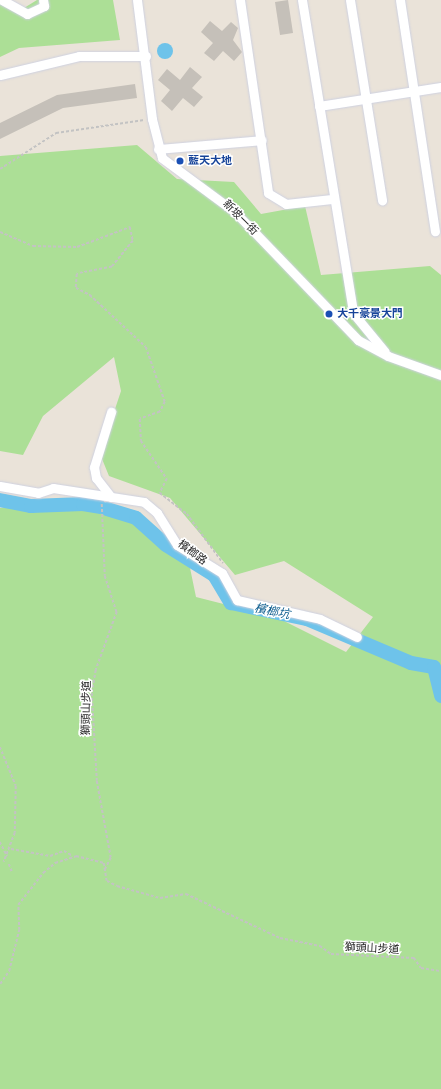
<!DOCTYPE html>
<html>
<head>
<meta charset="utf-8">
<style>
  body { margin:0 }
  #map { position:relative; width:441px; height:1089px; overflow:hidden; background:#eae3d9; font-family:Roboto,"Noto Sans TC",sans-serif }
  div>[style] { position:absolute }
  .green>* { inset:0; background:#acdf96 }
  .water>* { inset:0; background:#6ec3ea }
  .round { border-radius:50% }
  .river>* { height:14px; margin:-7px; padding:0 7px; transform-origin:7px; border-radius:7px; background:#6ec3ea }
  .building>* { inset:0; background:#c5c0b9 }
  .path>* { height:1.5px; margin-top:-0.75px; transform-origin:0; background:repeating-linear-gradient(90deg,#c3c3c3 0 3px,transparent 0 5px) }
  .roads { filter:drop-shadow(0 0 1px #ced1e0) drop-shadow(0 0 1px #ced1e0) }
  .minor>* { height:9px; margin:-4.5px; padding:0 4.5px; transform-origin:4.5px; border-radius:4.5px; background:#fff }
  .dots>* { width:11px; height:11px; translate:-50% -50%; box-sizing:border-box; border:2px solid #fff; border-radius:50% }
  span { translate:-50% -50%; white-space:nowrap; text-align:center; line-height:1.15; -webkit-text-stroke:3px #fff; paint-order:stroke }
  .transit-label { font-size:11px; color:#164399; font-weight:700 }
  .left { translate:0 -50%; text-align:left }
  .street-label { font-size:11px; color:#272727 }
  .water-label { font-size:12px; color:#116091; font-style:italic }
</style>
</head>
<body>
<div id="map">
  <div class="green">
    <i style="clip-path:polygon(37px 0,113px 0,120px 40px,19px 48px,0 57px,0 1px,24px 8px)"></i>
    <i style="clip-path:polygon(137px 145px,177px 179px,234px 182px,261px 214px,305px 206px,321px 275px,430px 266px,441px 275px,441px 1089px,0 1089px,0 508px,32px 505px,120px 507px,189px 563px,196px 597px,278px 618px,346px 652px,373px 617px,284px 561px,235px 575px,170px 498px,109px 476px,100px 454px,121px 391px,114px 357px,43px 416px,23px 455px,0 451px,0 156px)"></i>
  </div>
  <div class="water">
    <i class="round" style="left:157px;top:43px;width:16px;height:16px"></i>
  </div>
  <div class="river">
    <i style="left:0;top:500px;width:32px;rotate:11deg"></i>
    <i style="left:31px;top:506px;width:52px;rotate:-2.2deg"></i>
    <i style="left:83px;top:504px;width:17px;rotate:10deg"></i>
    <i style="left:107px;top:509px;width:30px;rotate:17deg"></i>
    <i style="left:136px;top:518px;width:40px;rotate:42deg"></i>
    <i style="left:166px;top:545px;width:57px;rotate:32deg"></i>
    <i style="left:214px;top:575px;width:33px;rotate:59deg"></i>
    <i style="left:231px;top:603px;width:78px;rotate:11.9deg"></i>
    <i style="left:307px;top:619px;width:113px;rotate:22.9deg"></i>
    <i style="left:411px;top:663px;width:23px;rotate:10deg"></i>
    <i style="left:434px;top:667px;width:30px;rotate:76deg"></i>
  </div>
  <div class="building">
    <i style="clip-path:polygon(288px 0,293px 33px,280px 35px,275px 2px)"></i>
    <i style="clip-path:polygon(210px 21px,222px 31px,231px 22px,238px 28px,233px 40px,242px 52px,234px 61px,223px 51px,214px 61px,204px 53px,213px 43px,201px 32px)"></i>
    <i style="clip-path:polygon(190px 67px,202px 77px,192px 88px,203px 97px,194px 107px,183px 98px,172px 111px,161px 101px,170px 90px,158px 80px,167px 69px,180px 80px)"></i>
    <i style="clip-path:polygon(135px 84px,137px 98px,63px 108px,0 139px,0 123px,57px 95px)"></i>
  </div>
  <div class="path">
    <i style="left:0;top:169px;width:67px;rotate:-32.7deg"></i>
    <i style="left:56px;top:133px;width:89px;rotate:-8.4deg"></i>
    <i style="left:0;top:232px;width:36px;rotate:23deg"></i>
    <i style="left:33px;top:246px;width:44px;rotate:1.3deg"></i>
    <i style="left:77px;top:247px;width:57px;rotate:-20.7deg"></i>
    <i style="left:130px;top:227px;width:14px;rotate:78deg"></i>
    <i style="left:133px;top:241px;width:33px;rotate:129deg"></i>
    <i style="left:112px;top:267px;width:36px;rotate:169deg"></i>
    <i style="left:77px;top:274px;width:14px;rotate:94deg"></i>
    <i style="left:76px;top:288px;width:16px;rotate:27deg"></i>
    <i style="left:90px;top:295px;width:76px;rotate:42.9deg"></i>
    <i style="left:146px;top:347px;width:58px;rotate:70.9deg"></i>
    <i style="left:165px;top:402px;width:11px;rotate:117deg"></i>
    <i style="left:160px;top:412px;width:21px;rotate:161deg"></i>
    <i style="left:140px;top:419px;width:22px;rotate:87deg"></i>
    <i style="left:141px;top:441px;width:46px;rotate:55.6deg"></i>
    <i style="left:167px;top:479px;width:16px;rotate:117deg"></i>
    <i style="left:160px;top:493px;width:34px;rotate:38deg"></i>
    <i style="left:187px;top:514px;width:61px;rotate:53.7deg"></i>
    <i style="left:102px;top:504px;width:72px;rotate:87.6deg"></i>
    <i style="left:105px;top:576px;width:38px;rotate:72deg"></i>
    <i style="left:117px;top:612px;width:62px;rotate:109.9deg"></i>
    <i style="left:96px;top:670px;width:23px;rotate:100deg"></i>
    <i style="left:92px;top:693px;width:88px;rotate:86.7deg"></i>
    <i style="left:97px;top:781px;width:78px;rotate:79.7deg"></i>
    <i style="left:111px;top:858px;width:13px;rotate:117deg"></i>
    <i style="left:0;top:747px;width:42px;rotate:67.7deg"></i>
    <i style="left:16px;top:786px;width:47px;rotate:91.2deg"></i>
    <i style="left:15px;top:833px;width:31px;rotate:111deg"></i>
    <i style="left:0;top:842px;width:16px;rotate:63deg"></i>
    <i style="left:11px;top:849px;width:40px;rotate:10deg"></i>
    <i style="left:50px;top:856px;width:15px;rotate:-20deg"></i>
    <i style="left:64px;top:851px;width:10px;rotate:29deg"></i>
    <i style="left:9px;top:864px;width:9px;rotate:69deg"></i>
    <i style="left:0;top:984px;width:16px;rotate:-55deg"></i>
    <i style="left:9px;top:971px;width:42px;rotate:-76.3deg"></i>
    <i style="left:19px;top:930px;width:25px;rotate:-92deg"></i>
    <i style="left:18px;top:905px;width:41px;rotate:-52deg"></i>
    <i style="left:43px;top:873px;width:16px;rotate:-40deg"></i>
    <i style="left:55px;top:863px;width:22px;rotate:-18deg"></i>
    <i style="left:76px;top:856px;width:29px;rotate:14deg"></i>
    <i style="left:104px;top:863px;width:18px;rotate:81deg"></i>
    <i style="left:107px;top:881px;width:11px;rotate:27deg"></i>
    <i style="left:117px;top:886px;width:45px;rotate:15.6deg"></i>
    <i style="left:160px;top:898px;width:26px;rotate:-9deg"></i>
    <i style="left:186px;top:894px;width:104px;rotate:25.1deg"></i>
    <i style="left:280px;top:938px;width:41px;rotate:11.3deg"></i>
    <i style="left:320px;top:946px;width:14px;rotate:36deg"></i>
    <i style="left:331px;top:954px;width:83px;rotate:2.8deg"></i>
    <i style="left:414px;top:958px;width:12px;rotate:55deg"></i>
    <i style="left:421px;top:968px;width:20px;rotate:9deg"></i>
  </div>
  <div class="roads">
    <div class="minor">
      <i style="left:2px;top:0;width:29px;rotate:29deg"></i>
      <i style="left:27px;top:14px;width:19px;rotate:-25deg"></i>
      <i style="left:44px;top:6px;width:6px;rotate:-99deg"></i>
      <i style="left:137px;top:0;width:120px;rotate:82.8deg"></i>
      <i style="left:152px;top:119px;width:40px;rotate:75.6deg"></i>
      <i style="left:162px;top:158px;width:91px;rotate:36.5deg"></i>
      <i style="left:235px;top:212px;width:178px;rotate:46.1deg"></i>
      <i style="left:358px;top:340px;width:34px;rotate:28deg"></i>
      <i style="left:388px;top:356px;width:56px;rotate:19.7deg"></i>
      <i style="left:240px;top:0;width:195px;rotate:81.7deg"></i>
      <i style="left:268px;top:193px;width:21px;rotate:31deg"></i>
      <i style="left:286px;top:204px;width:46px;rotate:-6.2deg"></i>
      <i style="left:302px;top:0;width:317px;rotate:80.7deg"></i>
      <i style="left:353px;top:313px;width:50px;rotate:50.6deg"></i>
      <i style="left:350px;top:0;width:203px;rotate:80.9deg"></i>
      <i style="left:400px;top:0;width:234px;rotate:81.4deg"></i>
      <i style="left:0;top:75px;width:81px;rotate:-13.5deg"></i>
      <i style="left:79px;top:56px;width:67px"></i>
      <i style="left:319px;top:106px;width:123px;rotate:-8.9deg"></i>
      <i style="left:158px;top:149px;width:104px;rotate:-4.9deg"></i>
      <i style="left:0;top:486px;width:39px;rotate:10deg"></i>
      <i style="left:38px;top:493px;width:16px;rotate:-18deg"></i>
      <i style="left:53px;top:488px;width:92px;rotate:8.7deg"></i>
      <i style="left:144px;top:502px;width:17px;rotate:40deg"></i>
      <i style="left:157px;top:513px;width:38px;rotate:58deg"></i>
      <i style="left:177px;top:545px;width:53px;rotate:31.9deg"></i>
      <i style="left:222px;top:573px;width:31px;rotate:61deg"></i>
      <i style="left:237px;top:600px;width:85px;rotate:12.9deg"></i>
      <i style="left:320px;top:619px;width:41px;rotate:25.9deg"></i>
      <i style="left:111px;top:497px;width:24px;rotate:-128deg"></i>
      <i style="left:96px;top:478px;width:11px;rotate:-100deg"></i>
      <i style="left:94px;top:467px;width:58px;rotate:-72.8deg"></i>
    </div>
  </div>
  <div class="dots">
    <i style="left:180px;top:161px;background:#1a4fb4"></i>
    <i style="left:329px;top:314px;background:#1a4fb4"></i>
  </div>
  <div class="transit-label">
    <span class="left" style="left:188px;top:161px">藍天大地</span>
    <span class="left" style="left:337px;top:314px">大千豪景大門</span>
  </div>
  <div class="street-label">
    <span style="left:240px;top:218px;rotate:45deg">新坡一街</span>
    <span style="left:192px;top:553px;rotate:37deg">檳榔路</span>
    <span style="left:87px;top:708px;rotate:-89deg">獅頭山步道</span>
    <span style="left:372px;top:949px;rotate:3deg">獅頭山步道</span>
  </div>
  <div class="water-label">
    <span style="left:272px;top:612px;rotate:11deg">檳榔坑</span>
  </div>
</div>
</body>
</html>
